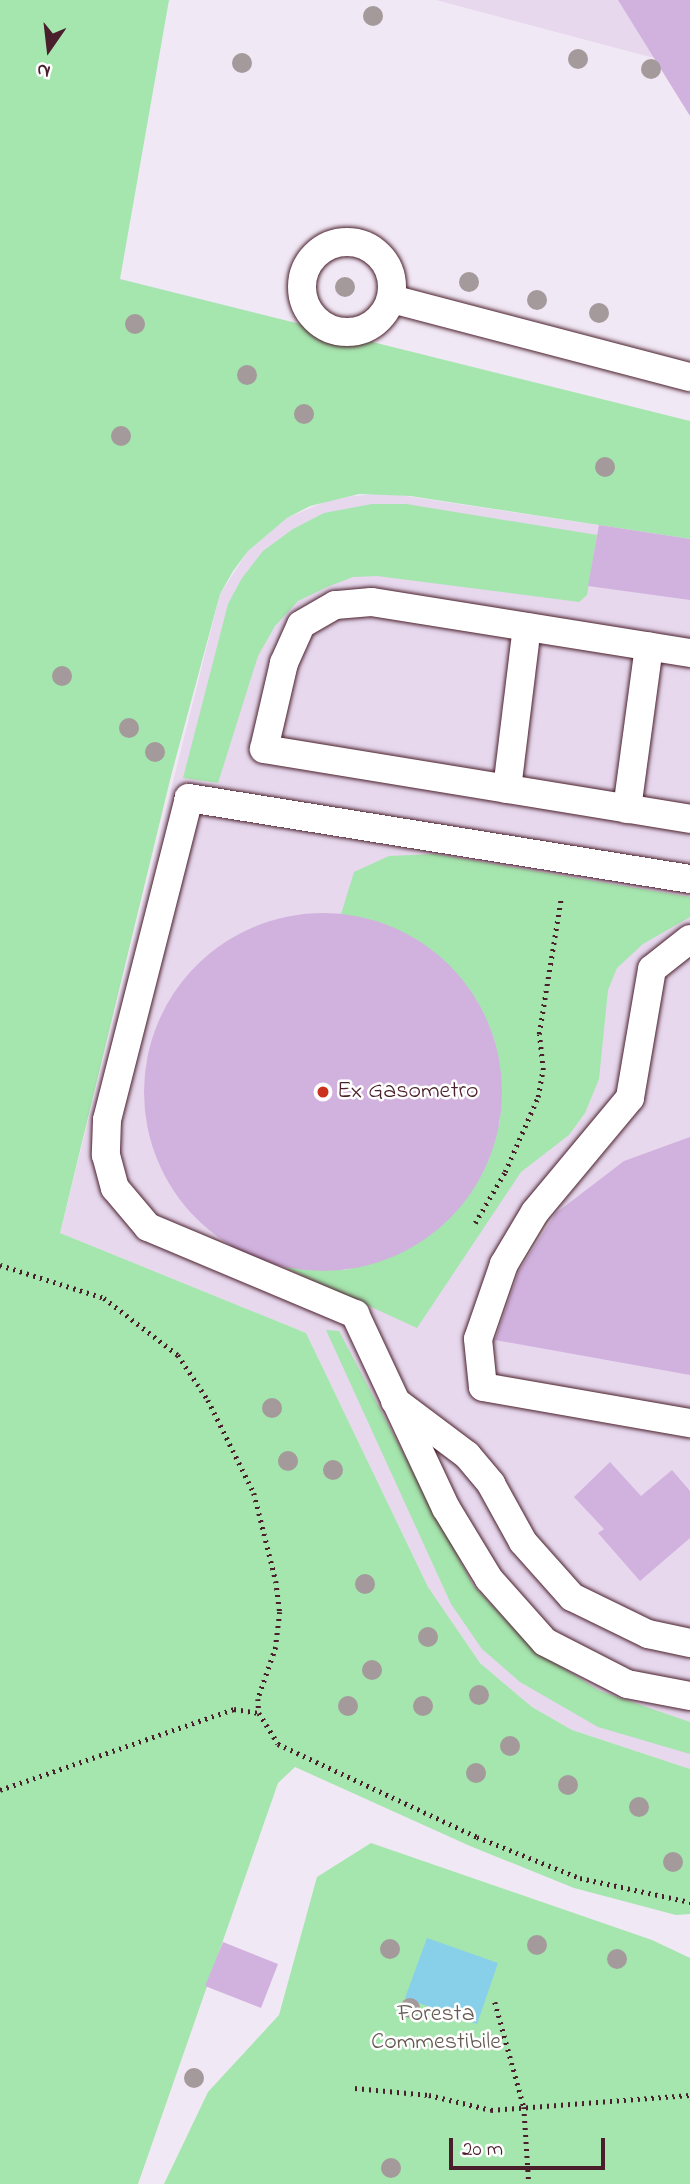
<!DOCTYPE html>
<html>
<head>
<meta charset="utf-8">
<style>
  body { margin:0 }
  #map { position:relative; width:690px; height:2184px; overflow:hidden; background:#f1e8f5; font-family:"Indie Flower",sans-serif }
  div>[style] { position:absolute }
  .built>* { inset:0; background:#e7d8ee }
  .green>* { inset:0; background:#a5e5ae }
  .water>* { inset:0; background:#88d0ea }
  .building>* { inset:0; background:#d1b2de }
  .round { border-radius:50% }
  .path>* { height:4.5px; margin-top:-2.25px; transform-origin:0; background:repeating-linear-gradient(90deg,#4a1f2b 0 2px,transparent 0 7px) }
  .roads { filter:drop-shadow(0 0 2px #4a1f2b) drop-shadow(0 0 2px #4a1f2b) }
  .lane>* { height:28px; margin:-14px; padding:0 14px; transform-origin:14px; border-radius:14px; background:#fff }
  .lane>.ring { margin:-14px; padding:0; box-sizing:content-box; background:none; border:28px solid #fff; border-radius:50% }
  .trees>* { width:20px; height:20px; margin:-10px; border-radius:50%; background:#a49a9b }
  .dots>* { width:19px; height:19px; translate:-50% -50%; box-sizing:border-box; border:4px solid #fff; border-radius:50% }
  span { translate:-50% -50%; white-space:nowrap; text-align:center; line-height:1.15; -webkit-text-stroke:5px #fff; paint-order:stroke }
  .poi-label { font-size:24px; color:#4a1f2b }
  .left { translate:0 -50%; text-align:left }
  .park-label { font-size:24px; color:#655a52 }
  .north { position:absolute; left:14px; top:14px; width:70px; height:70px; -webkit-text-stroke:5px #fff; paint-order:stroke; rotate:194deg; font-size:19px; font-weight:700; line-height:28px; text-align:center; color:#4a1f2b }
  .north::after { content:''; display:block; margin:auto; width:24px; height:32px; background:#4a1f2b; clip-path:polygon(50% 0,100% 100%,50% 72%,0 100%) }
  .scale { position:absolute; left:449px; top:2138px; width:156px; height:32px; box-sizing:border-box; border:4px solid #4a1f2b; border-top:0; padding-left:9px; font-size:21px; line-height:24px; white-space:nowrap; color:#4a1f2b; -webkit-text-stroke:5px #fff; paint-order:stroke }
</style>
</head>
<body>
<div id="map">
  <div class="built">
    <i style="clip-path:polygon(436px 0,690px 0,654px 58px)"></i>
    <i style="clip-path:polygon(385px 493px,690px 539px,690px 1769px,572px 1730px,532px 1707px,480px 1663px,428px 1587px,306px 1333px,60px 1233px,220px 594px,248px 551px,287px 518px,334px 498px)"></i>
  </div>
  <div class="green">
    <i style="clip-path:polygon(0 0,169px 0,120px 279px,690px 421px,690px 539px,410px 496px,359px 494px,310px 506px,287px 518px,248px 551px,233px 571px,220px 594px,171px 776px,60px 1233px,306px 1333px,428px 1587px,480px 1663px,532px 1707px,572px 1730px,690px 1769px,690px 1914px,676px 1915px,574px 1888px,470px 1846px,295px 1767px,278px 1783px,138px 2184px,0 2184px)"></i>
    <i style="clip-path:polygon(372px 504px,406px 504px,597px 535px,587px 595px,579px 602px,377px 576px,353px 577px,327px 587px,298px 601px,275px 626px,258px 656px,218px 783px,183px 778px,228px 604px,242px 578px,263px 551px,293px 529px,324px 513px)"></i>
    <i style="clip-path:polygon(434px 854px,690px 897px,690px 917px,643px 944px,617px 968px,608px 990px,599px 1079px,585px 1113px,569px 1135px,521px 1172px,417px 1328px,284px 1267px,346px 1270px,405px 1250px,455px 1213px,488px 1161px,500px 1121px,501px 1080px,494px 1038px,477px 1001px,451px 968px,419px 941px,382px 923px,341px 914px,354px 872px,389px 856px)"></i>
    <i style="clip-path:polygon(326px 1330px,339px 1331px,473px 1585px,534px 1650px,600px 1691px,690px 1722px,690px 1754px,598px 1727px,520px 1682px,482px 1649px,451px 1604px)"></i>
    <i style="clip-path:polygon(371px 1843px,652px 1940px,690px 1958px,690px 2184px,164px 2184px,208px 2092px,279px 2015px,317px 1877px)"></i>
  </div>
  <div class="water">
    <i style="clip-path:polygon(427px 1938px,498px 1963px,477px 2024px,405px 1998px)"></i>
  </div>
  <div class="building">
    <i style="clip-path:polygon(618px 0,690px 0,690px 116px)"></i>
    <i style="clip-path:polygon(599px 525px,690px 539px,690px 600px,588px 586px)"></i>
    <i class="round" style="left:144px;top:913px;width:358px;height:358px"></i>
    <i style="clip-path:polygon(690px 1137px,690px 1375px,495px 1340px,519px 1271px,556px 1213px,624px 1161px)"></i>
    <i style="clip-path:polygon(610px 1462px,641px 1496px,672px 1470px,690px 1491px,690px 1538px,640px 1581px,598px 1533px,604px 1529px,574px 1497px)"></i>
    <i style="clip-path:polygon(223px 1942px,278px 1964px,261px 2008px,205px 1986px)"></i>
  </div>
  <div class="path">
    <i style="left:475px;top:1223px;width:59px;rotate:-59.5deg"></i>
    <i style="left:505px;top:1172px;width:82px;rotate:-66.3deg"></i>
    <i style="left:538px;top:1097px;width:27px;rotate:-80deg"></i>
    <i style="left:543px;top:1070px;width:36px;rotate:-96deg"></i>
    <i style="left:539px;top:1034px;width:138px;rotate:-80.8deg"></i>
    <i style="left:0;top:1265px;width:109px;rotate:17.6deg"></i>
    <i style="left:104px;top:1298px;width:93px;rotate:37.6deg"></i>
    <i style="left:178px;top:1355px;width:54px;rotate:56.3deg"></i>
    <i style="left:208px;top:1400px;width:104px;rotate:63.7deg"></i>
    <i style="left:254px;top:1493px;width:91px;rotate:76deg"></i>
    <i style="left:276px;top:1581px;width:31px;rotate:83deg"></i>
    <i style="left:280px;top:1612px;width:35px;rotate:97deg"></i>
    <i style="left:276px;top:1647px;width:55px;rotate:109.1deg"></i>
    <i style="left:258px;top:1699px;width:14px;rotate:86deg"></i>
    <i style="left:259px;top:1713px;width:36px;rotate:58deg"></i>
    <i style="left:278px;top:1744px;width:220px;rotate:25deg"></i>
    <i style="left:477px;top:1837px;width:111px;rotate:21.7deg"></i>
    <i style="left:580px;top:1878px;width:113px;rotate:12.3deg"></i>
    <i style="left:0;top:1790px;width:248px;rotate:-19.1deg"></i>
    <i style="left:234px;top:1709px;width:25px;rotate:9deg"></i>
    <i style="left:495px;top:2002px;width:109px;rotate:74.6deg"></i>
    <i style="left:524px;top:2107px;width:77px;rotate:86.3deg"></i>
    <i style="left:355px;top:2088px;width:74px;rotate:5.4deg"></i>
    <i style="left:429px;top:2095px;width:64px;rotate:13.6deg"></i>
    <i style="left:491px;top:2110px;width:200px;rotate:-4.3deg"></i>
  </div>
  <div class="roads">
    <div class="lane">
      <i class="ring" style="left:302px;top:242px;width:62px;height:62px"></i>
      <i style="left:392px;top:299px;width:308px;rotate:14.7deg"></i>
      <i style="left:690px;top:653px;width:323px;rotate:-170.9deg"></i>
      <i style="left:371px;top:602px;width:36px;rotate:175deg"></i>
      <i style="left:335px;top:605px;width:39px;rotate:150deg"></i>
      <i style="left:301px;top:625px;width:42px;rotate:114.1deg"></i>
      <i style="left:284px;top:663px;width:88px;rotate:103.1deg"></i>
      <i style="left:264px;top:749px;width:432px;rotate:9.3deg"></i>
      <i style="left:507px;top:789px;width:163px;rotate:-83deg"></i>
      <i style="left:627px;top:809px;width:164px;rotate:-82.3deg"></i>
      <i style="left:690px;top:879px;width:508px;rotate:-170.82deg"></i>
      <i style="left:189px;top:798px;width:332px;rotate:104.3deg"></i>
      <i style="left:107px;top:1120px;width:35px;rotate:92deg"></i>
      <i style="left:106px;top:1155px;width:34px;rotate:75deg"></i>
      <i style="left:115px;top:1188px;width:51px;rotate:49.8deg"></i>
      <i style="left:148px;top:1227px;width:225px;rotate:22.8deg"></i>
      <i style="left:355px;top:1314px;width:214px;rotate:64.9deg"></i>
      <i style="left:446px;top:1508px;width:83px;rotate:58.8deg"></i>
      <i style="left:489px;top:1579px;width:84px;rotate:48.4deg"></i>
      <i style="left:545px;top:1642px;width:92px;rotate:27.1deg"></i>
      <i style="left:627px;top:1684px;width:64px;rotate:10.8deg"></i>
      <i style="left:690px;top:939px;width:48px;rotate:141.7deg"></i>
      <i style="left:652px;top:969px;width:131px;rotate:99.7deg"></i>
      <i style="left:630px;top:1098px;width:148px;rotate:129.8deg"></i>
      <i style="left:535px;top:1212px;width:61px;rotate:120.8deg"></i>
      <i style="left:504px;top:1264px;width:79px;rotate:109.1deg"></i>
      <i style="left:478px;top:1339px;width:48px;rotate:84.1deg"></i>
      <i style="left:483px;top:1387px;width:210px;rotate:9.9deg"></i>
      <i style="left:395px;top:1401px;width:90px;rotate:36.9deg"></i>
      <i style="left:467px;top:1455px;width:38px;rotate:50deg"></i>
      <i style="left:491px;top:1484px;width:66px;rotate:61.1deg"></i>
      <i style="left:523px;top:1542px;width:74px;rotate:48.3deg"></i>
      <i style="left:572px;top:1597px;width:85px;rotate:26deg"></i>
      <i style="left:648px;top:1634px;width:43px;rotate:12.1deg"></i>
    </div>
  </div>
  <div class="trees">
    <i style="left:373px;top:16px"></i>
    <i style="left:578px;top:59px"></i>
    <i style="left:242px;top:63px"></i>
    <i style="left:651px;top:69px"></i>
    <i style="left:469px;top:282px"></i>
    <i style="left:345px;top:287px"></i>
    <i style="left:537px;top:300px"></i>
    <i style="left:599px;top:313px"></i>
    <i style="left:135px;top:324px"></i>
    <i style="left:247px;top:375px"></i>
    <i style="left:304px;top:414px"></i>
    <i style="left:121px;top:436px"></i>
    <i style="left:605px;top:467px"></i>
    <i style="left:62px;top:676px"></i>
    <i style="left:129px;top:728px"></i>
    <i style="left:155px;top:752px"></i>
    <i style="left:272px;top:1408px"></i>
    <i style="left:288px;top:1461px"></i>
    <i style="left:333px;top:1470px"></i>
    <i style="left:365px;top:1584px"></i>
    <i style="left:428px;top:1637px"></i>
    <i style="left:372px;top:1670px"></i>
    <i style="left:479px;top:1695px"></i>
    <i style="left:348px;top:1706px"></i>
    <i style="left:423px;top:1706px"></i>
    <i style="left:510px;top:1746px"></i>
    <i style="left:476px;top:1773px"></i>
    <i style="left:568px;top:1785px"></i>
    <i style="left:639px;top:1807px"></i>
    <i style="left:673px;top:1862px"></i>
    <i style="left:537px;top:1945px"></i>
    <i style="left:390px;top:1949px"></i>
    <i style="left:617px;top:1959px"></i>
    <i style="left:410px;top:2008px"></i>
    <i style="left:194px;top:2078px"></i>
    <i style="left:391px;top:2168px"></i>
  </div>
  <div class="dots">
    <i style="left:323px;top:1092px;background:#c8321e"></i>
  </div>
  <div class="poi-label">
    <span class="left" style="left:337px;top:1092px">Ex Gasometro</span>
  </div>
  <div class="park-label">
    <span style="left:436px;top:2029px">Foresta<br>Commestibile</span>
  </div>
  <div class="north">N</div>
  <div class="scale">20 m</div>
</div>
</body>
</html>
